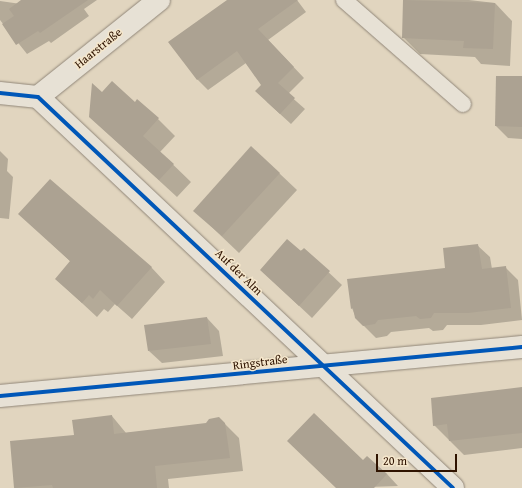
<!DOCTYPE html>
<html>
<head>
<meta charset="utf-8">
<style>
  body { margin:0 }
  #map { position:relative; width:522px; height:488px; overflow:hidden; background:#e1d5bf; font-family:"Gentium Book Plus",serif }
  div>[style] { position:absolute }
  .shadow>* { inset:0; background:#0003 }
  .building>* { inset:0; background:#aca292 }
  .roads { filter:drop-shadow(0 0 1px #908678) drop-shadow(0 0 1px #908678) }
  .lane>* { height:16px; margin:-8px; padding:0 8px; transform-origin:8px; border-radius:8px; background:#e7e1d5 }
  .street>* { height:22px; margin:-11px; padding:0 11px; transform-origin:11px; border-radius:11px; background:#e7e1d5 }
  .cycleway>* { height:4px; margin:-2px; padding:0 2px; transform-origin:2px; border-radius:2px; background:#0057b8 }
  span { translate:-50% -50%; white-space:nowrap; text-align:center; line-height:1.15; -webkit-text-stroke:3px #f5e7cc; paint-order:stroke }
  .street-label { font-size:12px; color:#2f1300 }
  .scale { position:absolute; left:376px; top:454px; width:81px; height:18px; box-sizing:border-box; border:2px solid #2f1300; border-top:0; padding-left:5px; font-size:12px; line-height:14px; white-space:nowrap; color:#2f1300; -webkit-text-stroke:3px #f5e7cc; paint-order:stroke }
</style>
</head>
<body>
<div id="map">
  <div class="shadow">
    <i style="clip-path:polygon(26px 0,97px 0,84px 9px,89px 16px,51px 43px,49px 41px,27px 54px,0 20px,0 1px,21px 4px)"></i>
    <i style="clip-path:polygon(236px 0,297px 0,306px 12px,268px 40px,304px 78px,288px 94px,305px 109px,291px 124px,267px 102px,262px 85px,246px 63px,208px 90px,197px 79px)"></i>
    <i style="clip-path:polygon(404px 0,469px 0,495px 3px,512px 21px,510px 66px,481px 64px,475px 57px,420px 54px,403px 37px)"></i>
    <i style="clip-path:polygon(522px 77px,522px 139px,508px 138px,496px 126px)"></i>
    <i style="clip-path:polygon(135px 103px,158px 119px,175px 136px,160px 152px,191px 182px,177px 197px,90px 117px)"></i>
    <i style="clip-path:polygon(0 151px,8px 159px,7px 171px,13px 177px,9px 219px,0 218px)"></i>
    <i style="clip-path:polygon(279px 173px,297px 190px,239px 253px,195px 211px)"></i>
    <i style="clip-path:polygon(20px 214px,151px 267px,165px 282px,132px 319px,115px 304px,108px 312px,104px 309px,97px 317px,56px 279px,71px 262px)"></i>
    <i style="clip-path:polygon(477px 245px,490px 257px,492px 269px,505px 267px,518px 280px,522px 320px,481px 325px,447px 325px,443px 330px,433px 331px,429px 328px,391px 332px,387px 336px,376px 338px,356px 318px,352px 308px,447px 268px)"></i>
    <i style="clip-path:polygon(304px 249px,342px 285px,312px 318px,261px 270px)"></i>
    <i style="clip-path:polygon(207px 318px,219px 331px,223px 356px,162px 363px,149px 351px)"></i>
    <i style="clip-path:polygon(522px 389px,522px 448px,464px 455px,434px 425px)"></i>
    <i style="clip-path:polygon(112px 416px,126px 433px,225px 424px,239px 438px,243px 471px,168px 479px,169px 488px,15px 488px,11px 442px,75px 436px)"></i>
    <i style="clip-path:polygon(367px 458px,387px 474px,398px 486px,337px 488px)"></i>
  </div>
  <div class="building">
    <i style="clip-path:polygon(21px 0,88px 0,40px 33px,38px 31px,16px 45px,2px 24px,14px 16px,9px 9px)"></i>
    <i style="clip-path:polygon(227px 0,298px 0,258px 29px,294px 67px,278px 83px,295px 98px,280px 114px,255px 91px,261px 85px,237px 51px,197px 80px,168px 42px)"></i>
    <i style="clip-path:polygon(403px 0,495px 3px,493px 49px,463px 48px,464px 41px,402px 38px)"></i>
    <i style="clip-path:polygon(496px 76px,522px 76px,522px 127px,495px 126px)"></i>
    <i style="clip-path:polygon(112px 81px,135px 102px,137px 99px,159px 118px,143px 136px,174px 164px,159px 180px,89px 117px,92px 83px,102px 92px)"></i>
    <i style="clip-path:polygon(251px 146px,280px 173px,222px 236px,193px 211px)"></i>
    <i style="clip-path:polygon(50px 179px,152px 267px,117px 306px,100px 290px,93px 299px,89px 295px,82px 303px,55px 279px,70px 261px,18px 214px)"></i>
    <i style="clip-path:polygon(287px 239px,301px 251px,304px 248px,330px 271px,299px 306px,260px 270px)"></i>
    <i style="clip-path:polygon(478px 244px,482px 269px,506px 266px,511px 308px,468px 313px,434px 313px,431px 318px,420px 319px,416px 316px,378px 320px,375px 324px,363px 326px,355px 318px,353px 308px,351px 309px,347px 279px,445px 268px,443px 248px)"></i>
    <i style="clip-path:polygon(207px 317px,211px 344px,148px 351px,144px 325px)"></i>
    <i style="clip-path:polygon(522px 387px,522px 433px,449px 441px,447px 424px,433px 426px,431px 398px)"></i>
    <i style="clip-path:polygon(314px 413px,363px 460px,367px 456px,387px 474px,374px 488px,336px 488px,287px 441px)"></i>
    <i style="clip-path:polygon(112px 415px,114px 434px,206px 423px,209px 419px,219px 417px,225px 423px,230px 458px,155px 466px,157px 488px,53px 488px,52px 485px,14px 488px,10px 441px,74px 435px,72px 420px)"></i>
  </div>
  <div class="roads">
    <div class="lane">
      <i style="left:344px;top:0;width:158px;rotate:41.2deg"></i>
    </div>
    <div class="street">
      <i style="left:0;top:93px;width:38px;rotate:6deg"></i>
      <i style="left:38px;top:97px;width:570px;rotate:43.29deg"></i>
      <i style="left:38px;top:97px;width:155px;rotate:-38.7deg"></i>
      <i style="left:0;top:396px;width:524px;rotate:-5.36deg"></i>
    </div>
  </div>
  <div class="cycleway">
    <i style="left:0;top:93px;width:38px;rotate:6deg"></i>
    <i style="left:38px;top:97px;width:570px;rotate:43.29deg"></i>
    <i style="left:0;top:396px;width:524px;rotate:-5.36deg"></i>
  </div>
  <div class="street-label">
    <span style="left:98px;top:48px;rotate:-39deg">Haarstraße</span>
    <span style="left:239px;top:272px;rotate:44deg">Auf der Alm</span>
    <span style="left:260px;top:362px;rotate:-7deg">Ringstraße</span>
  </div>
  <div class="scale">20 m</div>
</div>
</body>
</html>
